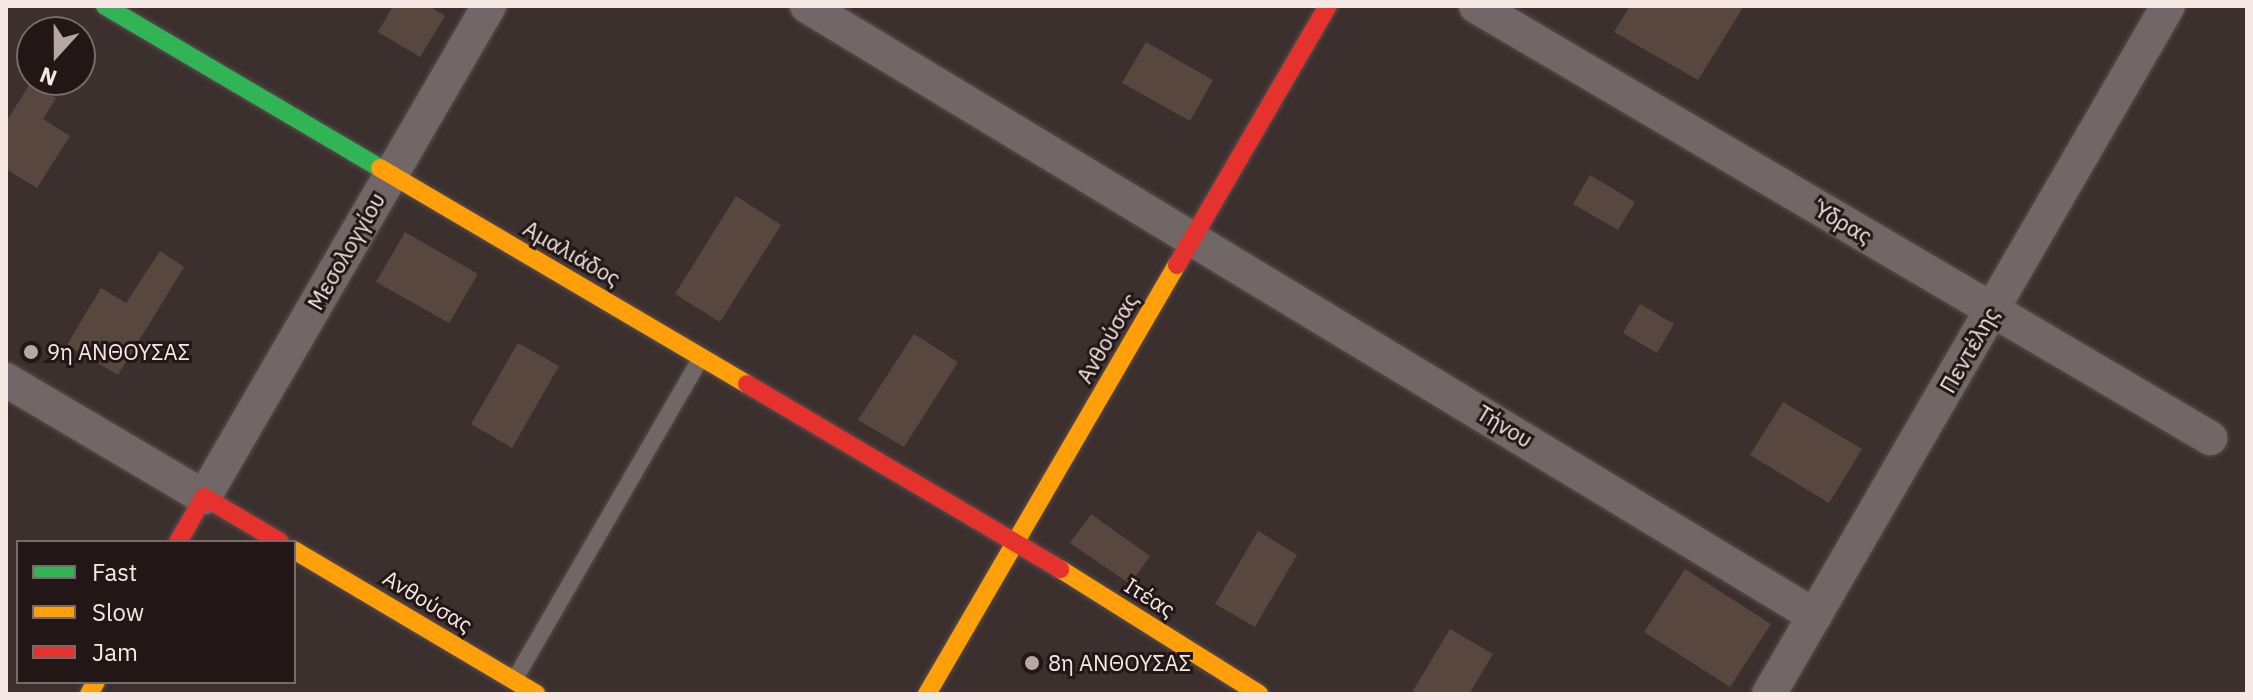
<!DOCTYPE html>
<html>
<head>
<meta charset="utf-8">
<style>
  body { margin:0 }
  #map { position:relative; width:2253px; height:700px; overflow:hidden; background:#3c302f; font-family:"IBM Plex Sans",sans-serif }
  div>[style] { position:absolute }
  .building>* { inset:0; background:#58473f }
  .roads { filter:drop-shadow(0 0 2px #594e4d) drop-shadow(0 0 2px #594e4d) }
  .lane>* { height:16px; margin:-8px; padding:0 8px; transform-origin:8px; border-radius:8px; background:#716766 }
  .street>* { height:34px; margin:-17px; padding:0 17px; transform-origin:17px; border-radius:17px; background:#716766 }
  .fast>* { height:18px; margin:-9px; padding:0 9px; transform-origin:9px; border-radius:9px; background:#30b455 }
  .slow>* { height:18px; margin:-9px; padding:0 9px; transform-origin:9px; border-radius:9px; background:#ff9f0a }
  .jam>* { height:18px; margin:-9px; padding:0 9px; transform-origin:9px; border-radius:9px; background:#e5322d }
  .dots>* { width:22px; height:22px; translate:-50% -50%; box-sizing:border-box; border:4px solid #221716; border-radius:50% }
  span { translate:-50% -50%; white-space:nowrap; text-align:center; line-height:1.15; -webkit-text-stroke:6px #221716; paint-order:stroke }
  .street-label { font-size:22px; color:#f6e7e5 }
  .poi-label { font-size:22px; color:#f6e7e5 }
  .left { translate:0 -50%; text-align:left }
  .frame { position:absolute; inset:0; border:8px solid #f6e7e5; pointer-events:none }
  .legend { position:absolute; left:16px; top:540px; width:280px; height:144px; box-sizing:border-box; background:#221716; border:2px solid #776a69; margin:0; padding:10px 14px; list-style:none; font-size:24px; color:#f6e7e5 }
  .legend li { display:flex; align-items:center; gap:16px; height:40px }
  .legend b { width:40px; border:2px solid #776a69 }
  .north { position:absolute; left:16px; top:16px; width:80px; height:80px; box-sizing:border-box; background:#221716; border:2px solid #776a69; border-radius:50%; rotate:201deg; font-size:22px; font-weight:700; line-height:32px; text-align:center; color:#f6e7e5 }
  .north::after { content:''; display:block; margin:auto; width:28px; height:36px; background:#b5a7a5; clip-path:polygon(50% 0,100% 100%,50% 72%,0 100%) }
</style>
</head>
<body>
<div id="map">
  <div class="building">
    <i style="clip-path:polygon(393px 6px,429px 6px,445px 16px,420px 57px,378px 32px)"></i>
    <i style="clip-path:polygon(1630px 6px,1744px 6px,1698px 80px,1614px 32px)"></i>
    <i style="clip-path:polygon(1146px 42px,1213px 80px,1190px 121px,1122px 83px)"></i>
    <i style="clip-path:polygon(31px 82px,56px 98px,43px 119px,70px 136px,37px 188px,6px 169px,6px 122px)"></i>
    <i style="clip-path:polygon(1590px 175px,1635px 202px,1618px 230px,1573px 204px)"></i>
    <i style="clip-path:polygon(736px 196px,781px 225px,720px 322px,675px 294px)"></i>
    <i style="clip-path:polygon(405px 232px,478px 274px,449px 323px,376px 282px)"></i>
    <i style="clip-path:polygon(160px 251px,184px 267px,118px 375px,67px 345px,101px 288px,126px 303px)"></i>
    <i style="clip-path:polygon(1640px 304px,1674px 324px,1657px 353px,1623px 333px)"></i>
    <i style="clip-path:polygon(914px 334px,958px 362px,904px 447px,858px 420px)"></i>
    <i style="clip-path:polygon(518px 343px,559px 366px,512px 448px,471px 424px)"></i>
    <i style="clip-path:polygon(1783px 402px,1862px 449px,1829px 503px,1750px 455px)"></i>
    <i style="clip-path:polygon(1091px 514px,1150px 556px,1130px 584px,1070px 543px)"></i>
    <i style="clip-path:polygon(1258px 531px,1297px 555px,1255px 627px,1215px 604px)"></i>
    <i style="clip-path:polygon(1685px 569px,1771px 624px,1730px 687px,1644px 632px)"></i>
    <i style="clip-path:polygon(1450px 629px,1493px 654px,1469px 694px,1411px 694px)"></i>
  </div>
  <div class="roads">
    <div class="lane">
      <i style="left:516px;top:677px;width:369px;rotate:-59.9deg"></i>
    </div>
    <div class="street">
      <i style="left:807px;top:6px;width:1178px;rotate:31.18deg"></i>
      <i style="left:1476px;top:6px;width:852px;rotate:30.48deg"></i>
      <i style="left:6px;top:380px;width:230px;rotate:30.6deg"></i>
      <i style="left:204px;top:497px;width:568px;rotate:-59.87deg"></i>
      <i style="left:1769px;top:694px;width:795px;rotate:-59.89deg"></i>
    </div>
    <div class="fast">
      <i style="left:105px;top:6px;width:319px;rotate:30.5deg"></i>
    </div>
    <div class="slow">
      <i style="left:380px;top:168px;width:426px;rotate:30.5deg"></i>
      <i style="left:294px;top:550px;width:282px;rotate:30.7deg"></i>
      <i style="left:1060px;top:569px;width:235px;rotate:32.1deg"></i>
      <i style="left:89px;top:694px;width:14px;rotate:-60deg"></i>
      <i style="left:927px;top:694px;width:497px;rotate:-59.8deg"></i>
    </div>
    <div class="jam">
      <i style="left:1177px;top:265px;width:300px;rotate:-59.8deg"></i>
      <i style="left:747px;top:384px;width:364px;rotate:30.6deg"></i>
      <i style="left:178px;top:542px;width:52px;rotate:-60deg"></i>
      <i style="left:204px;top:497px;width:88px;rotate:30.6deg"></i>
    </div>
  </div>
  <div class="dots">
    <i style="left:31px;top:352px;background:#b5a7a5"></i>
    <i style="left:1032px;top:663px;background:#b5a7a5"></i>
  </div>
  <div class="street-label">
    <span style="left:1843px;top:222px;rotate:30deg">Ύδρας</span>
    <span style="left:346px;top:251px;rotate:-60deg">Μεσολογγίου</span>
    <span style="left:572px;top:253px;rotate:30deg">Αμαλιάδος</span>
    <span style="left:1107px;top:338px;rotate:-60deg">Ανθούσας</span>
    <span style="left:1969px;top:350px;rotate:-60deg">Πεντέλης</span>
    <span style="left:1505px;top:426px;rotate:31deg">Τήνου</span>
    <span style="left:1150px;top:597px;rotate:32deg">Ιτέας</span>
    <span style="left:428px;top:601px;rotate:31deg">Ανθούσας</span>
  </div>
  <div class="poi-label">
    <span class="left" style="left:47px;top:352px">9η ΑΝΘΟΥΣΑΣ</span>
    <span class="left" style="left:1048px;top:663px">8η ΑΝΘΟΥΣΑΣ</span>
  </div>
  <div class="frame"></div>
  <ul class="legend">
  <li><b style="height:10px;background:#30b455"></b>Fast</li>
  <li><b style="height:10px;background:#ff9f0a"></b>Slow</li>
  <li><b style="height:10px;background:#e5322d"></b>Jam</li>
  </ul>
  <div class="north">N</div>
</div>
</body>
</html>
